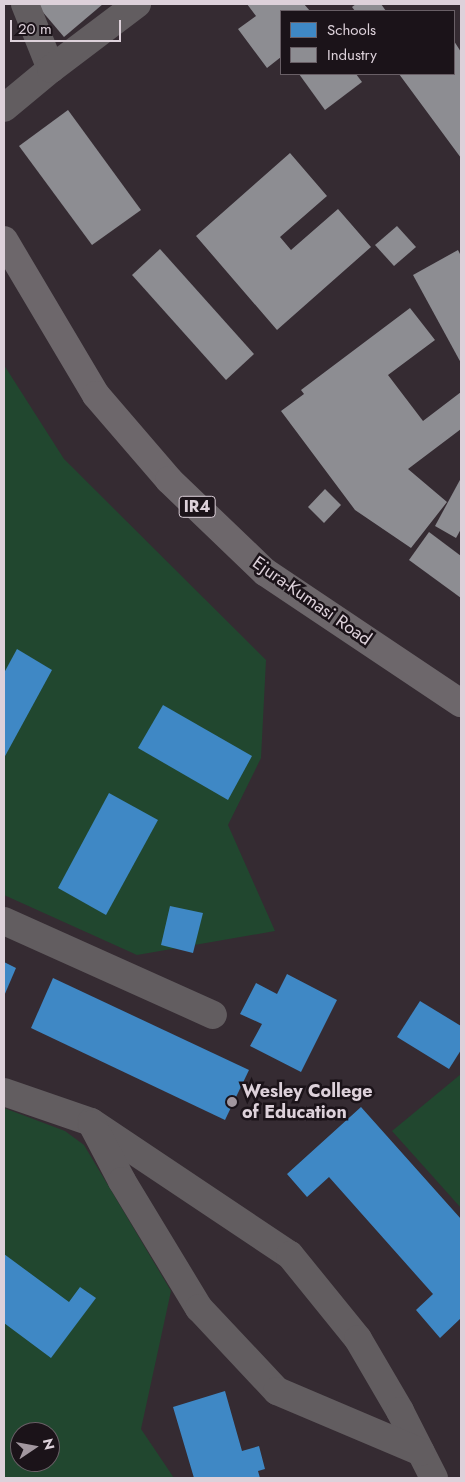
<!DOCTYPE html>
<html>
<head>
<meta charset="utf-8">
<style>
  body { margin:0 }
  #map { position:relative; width:465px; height:1482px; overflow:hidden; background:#352b32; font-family:Jost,sans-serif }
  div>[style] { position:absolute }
  .green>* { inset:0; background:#21472f }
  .schools>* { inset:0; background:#3f88c5 }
  .industry>* { inset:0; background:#8d8d92 }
  .minor>* { height:28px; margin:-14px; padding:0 14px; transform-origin:14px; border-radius:14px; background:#625d60 }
  .major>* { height:28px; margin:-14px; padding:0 14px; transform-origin:14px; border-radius:14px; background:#6d676b }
  .dots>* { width:14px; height:14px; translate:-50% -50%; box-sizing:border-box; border:2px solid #1b1319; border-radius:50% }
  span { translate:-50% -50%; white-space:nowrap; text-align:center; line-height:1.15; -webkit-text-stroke:5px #1b1319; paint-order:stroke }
  .shield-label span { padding:1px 4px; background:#1b1319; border:1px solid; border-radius:4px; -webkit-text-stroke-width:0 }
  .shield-label { font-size:16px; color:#ddd1da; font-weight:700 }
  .street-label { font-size:18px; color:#ddd1da }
  .poi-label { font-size:18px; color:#ddd1da; font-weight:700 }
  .left { translate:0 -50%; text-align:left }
  .frame { position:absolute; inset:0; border:5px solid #ddd1da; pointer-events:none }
  .legend { position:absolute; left:280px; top:10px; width:175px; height:65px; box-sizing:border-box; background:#1b1319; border:1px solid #695f66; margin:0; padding:6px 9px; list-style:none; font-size:15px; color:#ddd1da }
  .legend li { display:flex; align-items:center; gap:10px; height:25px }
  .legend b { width:25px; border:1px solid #695f66 }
  .north { position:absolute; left:10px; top:1422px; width:50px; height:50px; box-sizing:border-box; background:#1b1319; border:1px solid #695f66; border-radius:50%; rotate:78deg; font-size:14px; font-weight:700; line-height:20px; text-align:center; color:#ddd1da }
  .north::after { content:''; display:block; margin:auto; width:18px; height:22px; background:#a2979f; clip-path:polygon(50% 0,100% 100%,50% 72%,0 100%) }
  .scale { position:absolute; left:10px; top:20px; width:111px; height:22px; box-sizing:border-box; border:2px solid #ddd1da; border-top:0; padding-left:6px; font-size:15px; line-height:18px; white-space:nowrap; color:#ddd1da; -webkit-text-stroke:4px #1b1319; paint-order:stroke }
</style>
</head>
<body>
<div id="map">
  <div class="green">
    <i style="clip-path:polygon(4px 365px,64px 459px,266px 660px,261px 758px,228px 825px,275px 931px,137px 955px,4px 895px)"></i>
    <i style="clip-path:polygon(461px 1074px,461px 1208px,392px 1131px)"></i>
    <i style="clip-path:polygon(evenodd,4px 1108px,65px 1131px,84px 1145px,171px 1291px,141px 1429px,174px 1478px,4px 1478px,4px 1108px,20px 1432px,50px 1432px,50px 1462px,20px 1462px,20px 1432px)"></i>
  </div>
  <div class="schools">
    <i style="clip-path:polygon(17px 649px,52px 670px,4px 758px,4px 673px)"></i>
    <i style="clip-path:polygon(163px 705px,252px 756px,228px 800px,138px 748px)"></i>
    <i style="clip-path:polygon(109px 793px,158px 820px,106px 915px,58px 888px)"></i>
    <i style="clip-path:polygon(170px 906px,203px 913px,193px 953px,161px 945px)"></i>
    <i style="clip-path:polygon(4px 962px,16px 968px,4px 996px)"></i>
    <i style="clip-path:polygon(287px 974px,337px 1000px,301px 1072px,250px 1046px,262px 1024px,240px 1014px,256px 983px,277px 994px)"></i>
    <i style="clip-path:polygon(53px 978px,249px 1070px,225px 1120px,31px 1028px)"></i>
    <i style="clip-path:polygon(420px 1001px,461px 1026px,461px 1050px,449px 1069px,397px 1037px)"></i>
    <i style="clip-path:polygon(361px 1107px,461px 1219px,461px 1318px,440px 1338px,416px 1310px,433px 1294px,329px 1177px,307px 1197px,287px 1174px)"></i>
    <i style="clip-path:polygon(4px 1254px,69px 1302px,80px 1287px,96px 1298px,51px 1358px,4px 1323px)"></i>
    <i style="clip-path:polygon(225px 1391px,242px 1451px,259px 1446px,265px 1469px,258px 1471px,260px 1478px,194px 1478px,173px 1407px)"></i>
  </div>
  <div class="industry">
    <i style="clip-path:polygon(36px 4px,103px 4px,64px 37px)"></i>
    <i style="clip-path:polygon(247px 4px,304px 4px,310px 11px,281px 11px,281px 57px,267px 68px,238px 29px,256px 16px)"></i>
    <i style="clip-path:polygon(356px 4px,381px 4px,386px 11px,355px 11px,352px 7px)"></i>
    <i style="clip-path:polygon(454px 41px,461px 52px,461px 158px,399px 74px,454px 74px)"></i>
    <i style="clip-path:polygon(299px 74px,356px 74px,362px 82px,325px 110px)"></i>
    <i style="clip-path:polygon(68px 110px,141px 210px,92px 245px,19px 146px)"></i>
    <i style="clip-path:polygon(290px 153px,327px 196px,280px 237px,291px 250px,338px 209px,371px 247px,277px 330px,196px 236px)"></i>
    <i style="clip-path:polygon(397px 226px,416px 247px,394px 266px,375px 245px)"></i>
    <i style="clip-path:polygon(160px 249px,254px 354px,226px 380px,132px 275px)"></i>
    <i style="clip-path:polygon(458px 250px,461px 256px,461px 363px,413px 275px)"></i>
    <i style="clip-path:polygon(410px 308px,435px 340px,388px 375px,423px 421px,461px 392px,461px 429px,408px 469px,447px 502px,411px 548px,355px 510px,281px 411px,304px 394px,301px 390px)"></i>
    <i style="clip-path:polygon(461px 478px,461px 529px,456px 538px,435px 526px)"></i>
    <i style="clip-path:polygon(325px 489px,341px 505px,324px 523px,308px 507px)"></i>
    <i style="clip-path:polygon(429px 532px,461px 556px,461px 598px,409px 560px)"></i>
  </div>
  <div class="minor">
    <i style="left:25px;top:4px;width:70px;rotate:68.2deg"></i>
    <i style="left:4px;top:108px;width:61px;rotate:-39.7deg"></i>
    <i style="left:51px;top:69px;width:108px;rotate:-37.1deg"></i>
    <i style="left:4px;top:921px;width:229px;rotate:24.2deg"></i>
    <i style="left:4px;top:1092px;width:92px;rotate:19deg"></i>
    <i style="left:91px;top:1122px;width:239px;rotate:33.8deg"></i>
    <i style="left:290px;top:1255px;width:108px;rotate:51deg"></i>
    <i style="left:358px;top:1339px;width:83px;rotate:59.7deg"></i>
    <i style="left:400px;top:1411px;width:75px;rotate:63.1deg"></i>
    <i style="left:92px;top:1124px;width:64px;rotate:62.2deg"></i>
    <i style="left:122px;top:1181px;width:149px;rotate:58.8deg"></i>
    <i style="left:199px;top:1308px;width:114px;rotate:46.8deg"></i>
    <i style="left:277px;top:1391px;width:156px;rotate:23deg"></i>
  </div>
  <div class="major">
    <i style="left:4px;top:240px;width:180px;rotate:59.3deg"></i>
    <i style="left:96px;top:395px;width:112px;rotate:49.3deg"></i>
    <i style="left:169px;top:480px;width:133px;rotate:43.8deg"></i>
    <i style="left:265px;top:572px;width:236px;rotate:33.8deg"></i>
  </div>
  <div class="dots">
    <i style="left:232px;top:1102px;background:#a2979f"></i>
  </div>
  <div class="shield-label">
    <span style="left:197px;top:507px">IR4</span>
  </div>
  <div class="street-label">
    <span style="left:312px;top:601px;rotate:35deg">Ejura-Kumasi Road</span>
  </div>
  <div class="poi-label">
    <span class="left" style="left:242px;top:1102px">Wesley College<br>of Education</span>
  </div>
  <div class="frame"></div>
  <ul class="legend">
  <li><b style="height:14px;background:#3f88c5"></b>Schools</li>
  <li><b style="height:14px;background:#8d8d92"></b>Industry</li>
  </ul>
  <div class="north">N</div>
  <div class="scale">20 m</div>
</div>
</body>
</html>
